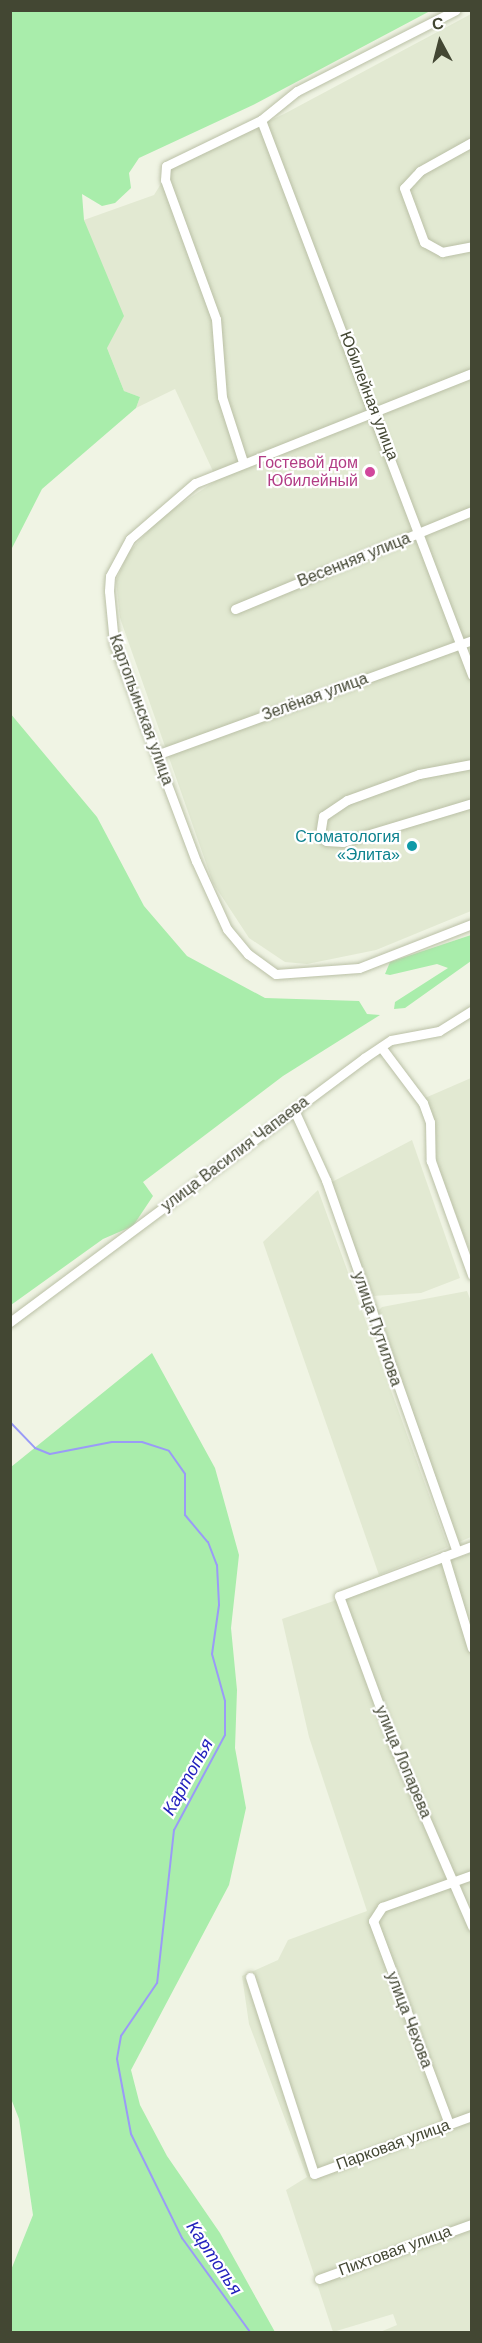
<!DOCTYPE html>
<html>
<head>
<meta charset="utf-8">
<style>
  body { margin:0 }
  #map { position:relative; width:482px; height:2343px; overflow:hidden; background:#f0f4e4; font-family:Arial,sans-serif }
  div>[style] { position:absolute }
  .residential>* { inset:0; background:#e2e9d2 }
  .green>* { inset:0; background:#a9edab }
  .stream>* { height:2px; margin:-1px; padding:0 1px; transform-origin:1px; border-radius:1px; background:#9a9bf7 }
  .roads { filter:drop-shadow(0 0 2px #bac0a6) drop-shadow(0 0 2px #bac0a6) }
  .minor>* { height:9px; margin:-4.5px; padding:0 4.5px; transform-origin:4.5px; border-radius:4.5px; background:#fff }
  .dots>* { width:16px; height:16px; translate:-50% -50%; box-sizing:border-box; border:3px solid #fff; border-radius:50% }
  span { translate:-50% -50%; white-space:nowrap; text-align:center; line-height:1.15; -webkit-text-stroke:4.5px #fff; paint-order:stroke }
  .street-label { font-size:16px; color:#434733 }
  .hotel-label { font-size:16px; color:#b23c85 }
  .right { translate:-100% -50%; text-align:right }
  .culture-label { font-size:16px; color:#0d838f }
  .water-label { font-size:18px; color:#2322bd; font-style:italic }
  .frame { position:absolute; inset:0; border:12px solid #434733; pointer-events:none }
  .north { position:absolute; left:410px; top:12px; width:60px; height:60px; -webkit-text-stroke:4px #fff; paint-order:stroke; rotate:353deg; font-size:16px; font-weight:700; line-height:24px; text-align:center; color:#434733 }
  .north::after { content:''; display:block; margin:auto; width:21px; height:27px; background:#434733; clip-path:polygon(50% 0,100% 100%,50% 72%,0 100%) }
</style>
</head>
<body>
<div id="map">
  <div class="residential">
    <i style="clip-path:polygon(471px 14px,471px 911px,376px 950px,307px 964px,285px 962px,249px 938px,213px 883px,120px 618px,116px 581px,128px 553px,161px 517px,217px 480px,175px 389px,136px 408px,140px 397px,124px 391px,107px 348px,84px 220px,154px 195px,172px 166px,284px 114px)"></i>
    <i style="clip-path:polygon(471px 1078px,471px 1254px,438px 1168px,425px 1098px)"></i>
    <i style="clip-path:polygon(412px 1140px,460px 1278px,421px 1293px,372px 1296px,332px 1182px)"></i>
    <i style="clip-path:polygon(318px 1190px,448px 1547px,379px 1575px,263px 1242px)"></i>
    <i style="clip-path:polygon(467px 1291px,472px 1304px,471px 1537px,459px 1542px,375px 1314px,382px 1307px)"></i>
    <i style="clip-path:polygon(471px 1553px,471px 2332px,380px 2332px,397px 2325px,393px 2314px,333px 2332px,286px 2190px,307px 2177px,249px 2024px,242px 1976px,278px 1960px,288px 1940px,367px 1911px,309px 1737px,282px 1619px)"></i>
  </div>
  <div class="green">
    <i style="clip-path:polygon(11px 10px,430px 11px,253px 105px,139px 158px,129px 173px,131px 188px,115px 203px,102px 206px,82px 194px,84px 220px,124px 316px,107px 348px,124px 391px,140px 397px,136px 408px,42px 489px,11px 550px)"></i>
    <i style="clip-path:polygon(10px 713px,97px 817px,144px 906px,187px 956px,265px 998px,359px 1001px,367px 1014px,380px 1015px,283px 1076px,143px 1182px,153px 1196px,133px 1226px,103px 1239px,11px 1305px)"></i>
    <i style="clip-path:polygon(471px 935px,471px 961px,405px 1008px,394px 1009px,395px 1002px,448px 968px,437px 964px,390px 975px,385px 974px,390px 962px)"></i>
    <i style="clip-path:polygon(152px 1353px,215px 1468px,239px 1555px,231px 1628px,237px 1690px,235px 1748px,246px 1808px,229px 1885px,131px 2070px,140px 2105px,167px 2156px,220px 2233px,275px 2332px,11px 2332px,11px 2270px,33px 2215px,19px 2119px,10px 2096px,11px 1467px)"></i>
  </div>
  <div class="stream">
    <i style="left:10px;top:1422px;width:36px;rotate:46deg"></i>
    <i style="left:35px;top:1448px;width:16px;rotate:22deg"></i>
    <i style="left:50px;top:1454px;width:63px;rotate:-11deg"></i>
    <i style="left:112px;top:1442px;width:30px"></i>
    <i style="left:142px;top:1442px;width:28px;rotate:18deg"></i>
    <i style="left:169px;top:1451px;width:28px;rotate:55deg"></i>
    <i style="left:185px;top:1474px;width:41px;rotate:90deg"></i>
    <i style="left:185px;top:1515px;width:35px;rotate:50deg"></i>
    <i style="left:208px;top:1542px;width:25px;rotate:69deg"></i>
    <i style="left:217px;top:1565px;width:40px;rotate:87.1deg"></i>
    <i style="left:219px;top:1605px;width:49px;rotate:98.1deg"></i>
    <i style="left:212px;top:1654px;width:49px;rotate:74.5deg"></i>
    <i style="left:225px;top:1701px;width:34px;rotate:90deg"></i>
    <i style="left:225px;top:1735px;width:108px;rotate:118.2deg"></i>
    <i style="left:174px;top:1830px;width:154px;rotate:96.3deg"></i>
    <i style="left:157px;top:1983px;width:64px;rotate:124.2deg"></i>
    <i style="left:121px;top:2036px;width:23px;rotate:100deg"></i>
    <i style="left:117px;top:2059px;width:76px;rotate:79.4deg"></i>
    <i style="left:131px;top:2134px;width:116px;rotate:63.9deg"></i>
    <i style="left:182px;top:2238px;width:116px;rotate:54.1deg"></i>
  </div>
  <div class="roads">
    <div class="minor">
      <i style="left:261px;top:120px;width:594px;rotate:69.18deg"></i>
      <i style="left:472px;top:142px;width:60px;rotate:150.9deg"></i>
      <i style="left:420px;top:171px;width:23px;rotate:133deg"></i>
      <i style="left:404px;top:188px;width:58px;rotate:69.7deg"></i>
      <i style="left:424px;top:242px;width:21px;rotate:29deg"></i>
      <i style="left:442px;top:252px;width:31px;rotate:-11deg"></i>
      <i style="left:472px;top:373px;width:298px;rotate:158.3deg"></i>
      <i style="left:195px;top:483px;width:86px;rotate:139.3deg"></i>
      <i style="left:130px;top:539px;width:42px;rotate:118.4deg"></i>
      <i style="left:110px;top:576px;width:15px;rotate:94deg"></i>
      <i style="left:109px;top:591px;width:52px;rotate:84.5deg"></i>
      <i style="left:114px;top:643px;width:233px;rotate:69.4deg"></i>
      <i style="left:196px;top:861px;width:75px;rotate:65.5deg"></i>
      <i style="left:227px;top:929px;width:33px;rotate:50deg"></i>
      <i style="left:248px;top:954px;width:34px;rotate:36deg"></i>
      <i style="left:276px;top:974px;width:83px;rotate:-4.1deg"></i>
      <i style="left:359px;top:968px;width:121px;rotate:-21.3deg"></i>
      <i style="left:243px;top:462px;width:68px;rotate:-107.9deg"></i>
      <i style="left:222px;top:397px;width:78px;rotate:-94.4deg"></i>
      <i style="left:216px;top:319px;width:148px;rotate:-110.1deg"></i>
      <i style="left:165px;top:180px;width:14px;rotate:-86deg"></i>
      <i style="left:166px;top:166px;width:106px;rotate:-25.8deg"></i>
      <i style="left:261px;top:120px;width:46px;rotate:-38.9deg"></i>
      <i style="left:297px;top:91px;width:178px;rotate:-27deg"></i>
      <i style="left:235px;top:609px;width:256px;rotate:-22.5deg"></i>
      <i style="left:159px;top:754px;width:333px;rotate:-20deg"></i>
      <i style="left:472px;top:764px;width:54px;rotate:169.3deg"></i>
      <i style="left:419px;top:774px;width:77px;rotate:160.1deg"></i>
      <i style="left:347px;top:800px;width:29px;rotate:146deg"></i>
      <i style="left:323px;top:816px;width:18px;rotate:99deg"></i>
      <i style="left:320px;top:834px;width:9px;rotate:49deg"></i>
      <i style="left:326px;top:841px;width:17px;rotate:3deg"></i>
      <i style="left:343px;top:842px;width:135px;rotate:-16.8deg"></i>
      <i style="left:381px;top:1047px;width:70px;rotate:53.1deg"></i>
      <i style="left:423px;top:1103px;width:20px;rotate:70deg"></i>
      <i style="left:430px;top:1122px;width:39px;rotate:89deg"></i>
      <i style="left:431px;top:1161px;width:121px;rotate:70.2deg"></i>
      <i style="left:294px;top:1110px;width:77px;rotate:65.4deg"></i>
      <i style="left:326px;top:1180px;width:393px;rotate:70.6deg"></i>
      <i style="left:10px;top:1322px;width:442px;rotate:-36.7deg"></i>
      <i style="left:364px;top:1058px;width:32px;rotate:-34deg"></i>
      <i style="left:391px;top:1040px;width:49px;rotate:-10.6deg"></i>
      <i style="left:439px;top:1031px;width:39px;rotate:-32deg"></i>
      <i style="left:472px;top:1546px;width:142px;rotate:159.4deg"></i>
      <i style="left:339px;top:1596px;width:162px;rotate:69.8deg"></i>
      <i style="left:395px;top:1748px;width:194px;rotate:66.6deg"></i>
      <i style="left:444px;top:1556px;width:96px;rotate:73.1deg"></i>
      <i style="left:250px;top:1977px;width:207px;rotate:72deg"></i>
      <i style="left:314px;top:2174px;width:168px;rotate:-20.2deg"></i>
      <i style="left:449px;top:2124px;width:217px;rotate:-110.5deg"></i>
      <i style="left:373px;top:1921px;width:17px;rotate:-57deg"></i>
      <i style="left:382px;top:1907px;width:96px;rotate:-19.6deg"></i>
      <i style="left:319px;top:2279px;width:163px;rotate:-19.8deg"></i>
    </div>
  </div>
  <div class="dots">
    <i style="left:370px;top:472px;background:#d1479c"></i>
    <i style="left:412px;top:846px;background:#0f9aa8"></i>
  </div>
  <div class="street-label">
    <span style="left:369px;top:396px;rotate:69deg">Юбилейная улица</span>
    <span style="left:354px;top:560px;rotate:-22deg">Весенняя улица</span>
    <span style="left:315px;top:697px;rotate:-20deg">Зелёная улица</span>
    <span style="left:141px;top:710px;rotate:70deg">Картопьинская улица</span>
    <span style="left:235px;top:1154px;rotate:-37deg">улица Василия Чапаева</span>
    <span style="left:377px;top:1329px;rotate:71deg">улица Путилова</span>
    <span style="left:403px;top:1762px;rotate:67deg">улица Лопарева</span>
    <span style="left:409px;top:2020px;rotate:69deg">улица Чехова</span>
    <span style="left:393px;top:2145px;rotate:-20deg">Парковая улица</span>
    <span style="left:395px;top:2251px;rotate:-20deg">Пихтовая улица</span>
  </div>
  <div class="hotel-label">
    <span class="right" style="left:358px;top:472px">Гостевой дом<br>Юбилейный</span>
  </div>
  <div class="culture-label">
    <span class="right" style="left:400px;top:846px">Стоматология<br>«Элита»</span>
  </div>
  <div class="water-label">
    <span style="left:188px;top:1777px;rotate:-61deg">Картопья</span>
    <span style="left:214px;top:2258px;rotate:56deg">Картопья</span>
  </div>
  <div class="frame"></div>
  <div class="north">С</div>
</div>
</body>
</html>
